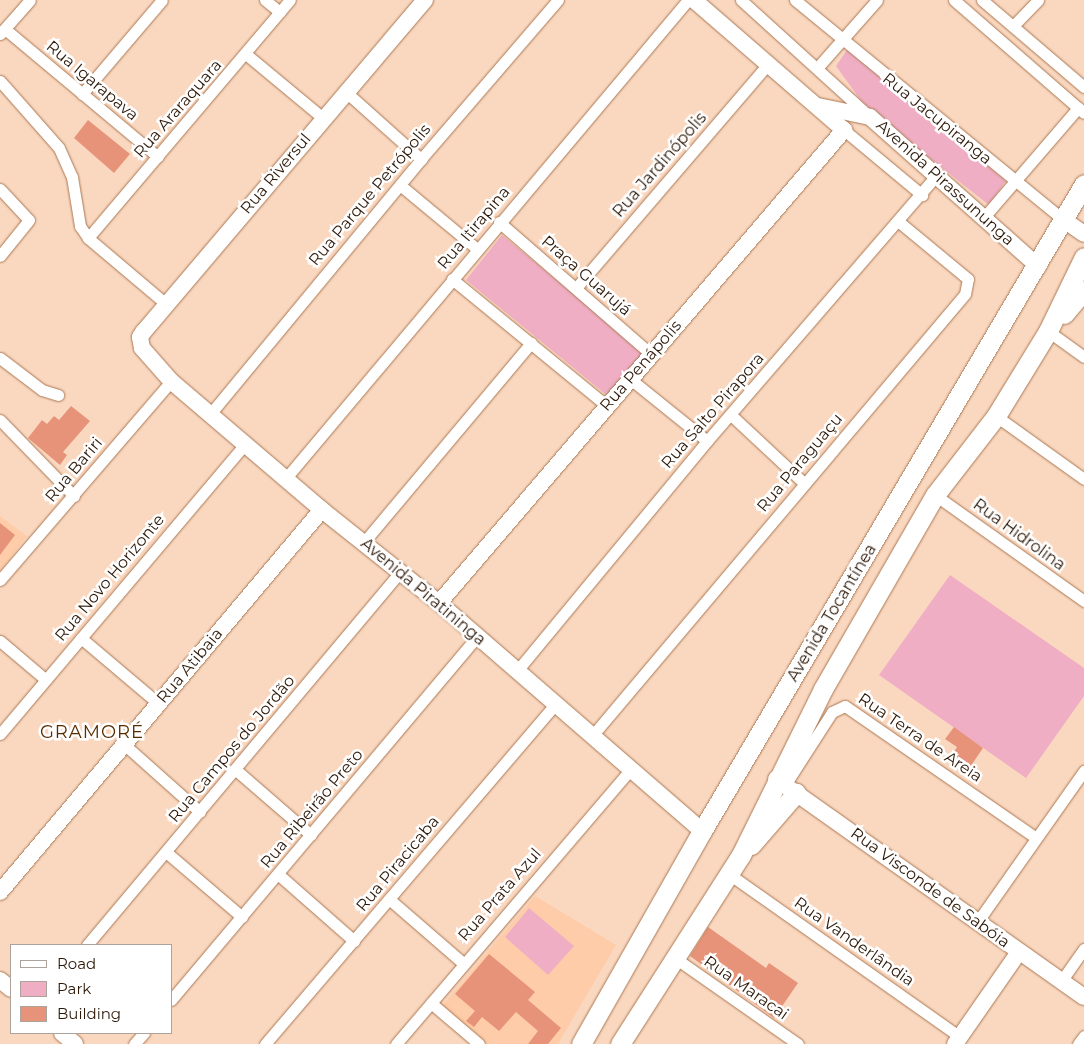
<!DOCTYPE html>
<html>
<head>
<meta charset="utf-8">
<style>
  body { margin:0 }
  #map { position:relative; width:1084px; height:1044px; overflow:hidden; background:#fad8c0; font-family:Montserrat,sans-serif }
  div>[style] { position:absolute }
  .built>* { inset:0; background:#fecca8 }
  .green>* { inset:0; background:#efaec3 }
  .building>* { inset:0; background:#e7937a }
  .roads { filter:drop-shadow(0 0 1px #ab7852) drop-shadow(0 0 1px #ab7852) }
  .street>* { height:11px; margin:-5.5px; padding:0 5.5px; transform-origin:5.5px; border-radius:5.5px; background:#fff }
  .secondary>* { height:16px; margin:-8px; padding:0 8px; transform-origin:8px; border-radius:8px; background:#fff }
  .primary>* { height:19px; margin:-9.5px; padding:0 9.5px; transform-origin:9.5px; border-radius:9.5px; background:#fff }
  span { translate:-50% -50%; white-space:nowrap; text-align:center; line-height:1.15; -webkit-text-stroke:5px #fff; paint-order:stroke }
  .street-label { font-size:16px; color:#2c1808 }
  .neighbourhood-label { font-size:18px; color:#582c01; letter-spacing:1px }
  .legend { position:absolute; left:10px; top:944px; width:162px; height:90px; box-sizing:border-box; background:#fff; border:1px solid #aba39c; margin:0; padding:6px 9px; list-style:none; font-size:15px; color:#2c1808 }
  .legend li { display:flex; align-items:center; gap:10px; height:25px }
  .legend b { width:25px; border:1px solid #aba39c }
</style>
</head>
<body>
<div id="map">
  <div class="built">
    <i style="clip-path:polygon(0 516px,27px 536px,0 571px)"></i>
    <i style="clip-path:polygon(535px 896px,616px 945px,558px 1044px,485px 1044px,441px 1007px)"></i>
  </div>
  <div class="green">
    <i style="clip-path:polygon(847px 50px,1006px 181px,989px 205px,867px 109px,836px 66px)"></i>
    <i style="clip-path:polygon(502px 235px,645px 353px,609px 397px,466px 280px)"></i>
    <i style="clip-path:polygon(950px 575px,1084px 668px,1084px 696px,1026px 778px,879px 675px)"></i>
    <i style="clip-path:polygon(529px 908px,574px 946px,548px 975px,505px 937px)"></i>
  </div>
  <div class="building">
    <i style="clip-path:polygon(88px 120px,130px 154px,114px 173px,74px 138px)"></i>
    <i style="clip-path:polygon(71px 406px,90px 421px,63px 452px,67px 455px,60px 465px,28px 438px,42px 420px,47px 424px,54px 416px,59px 420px)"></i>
    <i style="clip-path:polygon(0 523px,15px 535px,0 555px)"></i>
    <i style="clip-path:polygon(954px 727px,983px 748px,970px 767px,952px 755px,957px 747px,945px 739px)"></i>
    <i style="clip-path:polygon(708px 927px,766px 968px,769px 963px,798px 983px,774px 1018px,690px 956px)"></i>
    <i style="clip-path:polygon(489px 954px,535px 992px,528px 1000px,561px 1028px,548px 1044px,528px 1044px,538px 1031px,516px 1012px,499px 1031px,482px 1017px,474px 1027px,466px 1021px,475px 1011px,455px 994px)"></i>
  </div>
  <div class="roads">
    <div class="street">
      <i style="left:265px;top:0;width:19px;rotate:39deg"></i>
      <i style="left:741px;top:0;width:174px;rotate:42.2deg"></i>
      <i style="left:795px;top:0;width:348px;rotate:39.3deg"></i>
      <i style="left:954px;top:0;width:172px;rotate:41deg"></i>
      <i style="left:982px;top:0;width:134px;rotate:40.5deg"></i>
      <i style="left:1013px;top:26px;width:36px;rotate:-46deg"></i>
      <i style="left:5px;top:29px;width:199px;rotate:39.9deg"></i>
      <i style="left:0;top:34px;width:45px;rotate:-48.6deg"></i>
      <i style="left:247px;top:55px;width:99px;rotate:39.7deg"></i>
      <i style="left:818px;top:67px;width:89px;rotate:-48.6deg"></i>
      <i style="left:0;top:81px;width:89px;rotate:48.6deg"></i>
      <i style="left:59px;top:148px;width:32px;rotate:66deg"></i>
      <i style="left:72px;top:177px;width:50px;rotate:80.7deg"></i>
      <i style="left:80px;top:226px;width:14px;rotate:56deg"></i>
      <i style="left:88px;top:238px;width:102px;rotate:40.2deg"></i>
      <i style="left:346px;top:92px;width:101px;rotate:41.8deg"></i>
      <i style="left:82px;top:94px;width:123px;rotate:-49.6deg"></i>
      <i style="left:844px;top:130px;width:102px;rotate:39.8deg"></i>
      <i style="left:400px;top:185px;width:100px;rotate:39.7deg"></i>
      <i style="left:0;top:189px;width:42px;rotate:46.9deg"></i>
      <i style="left:29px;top:220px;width:46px;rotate:128.9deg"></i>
      <i style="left:985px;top:216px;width:143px;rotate:-49.3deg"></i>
      <i style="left:499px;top:222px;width:201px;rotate:41deg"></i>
      <i style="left:88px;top:238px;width:312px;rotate:-49.7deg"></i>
      <i style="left:452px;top:279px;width:200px;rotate:39.3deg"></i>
      <i style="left:576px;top:288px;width:296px;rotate:-49.4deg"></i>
      <i style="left:1048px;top:331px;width:44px;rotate:35.8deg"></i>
      <i style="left:0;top:358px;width:53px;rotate:37.3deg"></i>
      <i style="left:42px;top:390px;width:17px;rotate:17deg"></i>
      <i style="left:629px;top:378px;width:100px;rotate:38.9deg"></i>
      <i style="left:211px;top:413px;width:330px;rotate:-50.4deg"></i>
      <i style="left:421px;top:159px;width:210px;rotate:-49.3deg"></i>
      <i style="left:731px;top:415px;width:100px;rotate:43deg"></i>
      <i style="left:996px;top:416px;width:108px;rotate:35.6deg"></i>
      <i style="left:0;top:420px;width:106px;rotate:45.8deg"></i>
      <i style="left:286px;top:478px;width:625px;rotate:-49.94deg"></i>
      <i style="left:935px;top:495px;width:183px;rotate:35.4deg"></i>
      <i style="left:364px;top:542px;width:260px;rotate:-50deg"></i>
      <i style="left:0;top:580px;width:262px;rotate:-49.3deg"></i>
      <i style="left:81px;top:638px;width:101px;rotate:40.2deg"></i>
      <i style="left:0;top:641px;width:59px;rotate:40.2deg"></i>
      <i style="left:516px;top:672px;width:300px;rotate:-50.4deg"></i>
      <i style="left:707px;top:441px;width:352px;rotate:-49.2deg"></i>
      <i style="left:0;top:734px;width:380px;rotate:-49.8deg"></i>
      <i style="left:592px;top:736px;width:578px;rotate:-49.84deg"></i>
      <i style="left:965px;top:294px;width:15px;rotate:-79deg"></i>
      <i style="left:968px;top:279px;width:91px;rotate:-140.4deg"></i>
      <i style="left:126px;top:746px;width:99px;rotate:41.7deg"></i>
      <i style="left:236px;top:770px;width:99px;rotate:40.9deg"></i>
      <i style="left:785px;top:785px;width:87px;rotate:-57.2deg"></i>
      <i style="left:832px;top:712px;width:14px;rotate:-25deg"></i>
      <i style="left:845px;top:706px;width:231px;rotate:34.6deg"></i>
      <i style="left:166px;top:852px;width:100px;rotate:40.5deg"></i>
      <i style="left:729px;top:874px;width:283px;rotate:35.2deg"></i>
      <i style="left:279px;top:875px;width:100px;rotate:41.3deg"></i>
      <i style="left:389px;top:899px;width:98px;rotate:40.9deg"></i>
      <i style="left:978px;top:921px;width:184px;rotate:-54.8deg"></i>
      <i style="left:87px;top:945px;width:487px;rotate:-50deg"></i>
      <i style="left:675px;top:958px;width:150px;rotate:35deg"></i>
      <i style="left:1062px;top:980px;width:38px;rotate:-55deg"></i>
      <i style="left:171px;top:1000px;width:475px;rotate:-49.9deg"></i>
      <i style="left:431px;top:1003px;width:63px;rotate:40.5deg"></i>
      <i style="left:134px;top:1044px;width:15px;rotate:-48deg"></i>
      <i style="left:265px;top:1044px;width:447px;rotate:-49.5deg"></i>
      <i style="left:396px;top:1044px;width:362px;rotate:-49.5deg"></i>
      <i style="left:1078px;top:1044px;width:10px;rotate:-53deg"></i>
    </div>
    <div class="secondary">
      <i style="left:425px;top:0;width:436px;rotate:130.3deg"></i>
      <i style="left:143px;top:332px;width:6px;rotate:121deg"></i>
      <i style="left:140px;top:337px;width:11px;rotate:80deg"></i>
      <i style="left:142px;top:348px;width:44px;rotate:48.7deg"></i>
      <i style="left:171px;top:381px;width:199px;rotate:40.5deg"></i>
      <i style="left:322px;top:510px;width:149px;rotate:38.5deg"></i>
      <i style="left:439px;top:603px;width:348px;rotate:40.9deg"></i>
      <i style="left:818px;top:106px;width:53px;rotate:11.9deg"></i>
      <i style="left:870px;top:117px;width:225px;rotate:41.6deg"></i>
      <i style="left:1064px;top:220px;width:24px;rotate:35deg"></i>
      <i style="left:439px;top:603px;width:623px;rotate:-49.43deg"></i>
      <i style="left:844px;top:130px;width:198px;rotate:-139.1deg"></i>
      <i style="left:776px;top:779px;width:377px;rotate:35.3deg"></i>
      <i style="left:0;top:892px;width:500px;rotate:-49.9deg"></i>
      <i style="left:0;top:980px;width:14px;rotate:39deg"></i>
      <i style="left:62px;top:1033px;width:17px;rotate:40deg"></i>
      <i style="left:955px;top:1044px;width:112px;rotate:-55.2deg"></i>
    </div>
    <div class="primary">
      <i style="left:1064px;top:314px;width:31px;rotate:-50deg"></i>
      <i style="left:751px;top:845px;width:69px;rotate:-49.1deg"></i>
      <i style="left:581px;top:1044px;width:245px;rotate:-60.4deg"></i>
      <i style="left:702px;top:831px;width:751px;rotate:-59.44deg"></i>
      <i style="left:620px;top:1044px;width:224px;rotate:-57.4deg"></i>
      <i style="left:741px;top:855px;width:185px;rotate:-63.7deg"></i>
      <i style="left:823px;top:689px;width:224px;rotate:-60deg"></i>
      <i style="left:935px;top:495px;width:100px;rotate:-52.3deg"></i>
      <i style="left:996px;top:416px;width:100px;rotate:-58.5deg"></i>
      <i style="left:1048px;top:331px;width:82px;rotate:-64.1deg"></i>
    </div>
  </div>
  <div class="street-label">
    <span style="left:92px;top:81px;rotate:40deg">Rua Igarapava</span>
    <span style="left:178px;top:109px;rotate:-49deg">Rua Araraquara</span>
    <span style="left:937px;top:119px;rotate:39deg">Rua Jacupiranga</span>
    <span style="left:660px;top:165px;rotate:-49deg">Rua Jardinópolis</span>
    <span style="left:276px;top:174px;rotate:-50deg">Rua Riversul</span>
    <span style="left:945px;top:183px;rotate:42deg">Avenida Pirassununga</span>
    <span style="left:370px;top:195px;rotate:-50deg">Rua Parque Petrópolis</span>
    <span style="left:474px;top:228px;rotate:-50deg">Rua Itirapina</span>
    <span style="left:586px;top:276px;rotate:41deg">Praça Guarujá</span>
    <span style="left:641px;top:366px;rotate:-49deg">Rua Penápolis</span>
    <span style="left:713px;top:411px;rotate:-49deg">Rua Salto Pirapora</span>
    <span style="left:800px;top:463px;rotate:-50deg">Rua Paraguaçu</span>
    <span style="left:74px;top:470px;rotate:-50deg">Rua Bariri</span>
    <span style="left:1019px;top:535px;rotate:36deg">Rua Hidrolina</span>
    <span style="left:110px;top:578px;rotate:-50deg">Rua Novo Horizonte</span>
    <span style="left:423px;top:592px;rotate:40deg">Avenida Piratininga</span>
    <span style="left:832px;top:613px;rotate:-59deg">Avenida Tocantínea</span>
    <span style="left:190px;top:666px;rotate:-50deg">Rua Atibaia</span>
    <span style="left:920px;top:738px;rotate:34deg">Rua Terra de Areia</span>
    <span style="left:232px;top:749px;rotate:-50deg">Rua Campos do Jordão</span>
    <span style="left:312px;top:809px;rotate:-50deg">Rua Ribeirão Preto</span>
    <span style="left:398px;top:864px;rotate:-50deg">Rua Piracicaba</span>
    <span style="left:930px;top:888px;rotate:36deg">Rua Visconde de Sabóia</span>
    <span style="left:500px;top:895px;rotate:-49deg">Rua Prata Azul</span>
    <span style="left:854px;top:942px;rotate:35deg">Rua Vanderlândia</span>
    <span style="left:746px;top:988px;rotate:35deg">Rua Maracai</span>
  </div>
  <div class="neighbourhood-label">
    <span style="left:92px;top:732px">GRAMORÉ</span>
  </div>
  <ul class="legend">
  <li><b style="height:6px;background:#fff"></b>Road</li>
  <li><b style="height:14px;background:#efaec3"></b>Park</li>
  <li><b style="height:14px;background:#e7937a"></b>Building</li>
  </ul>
</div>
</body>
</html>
